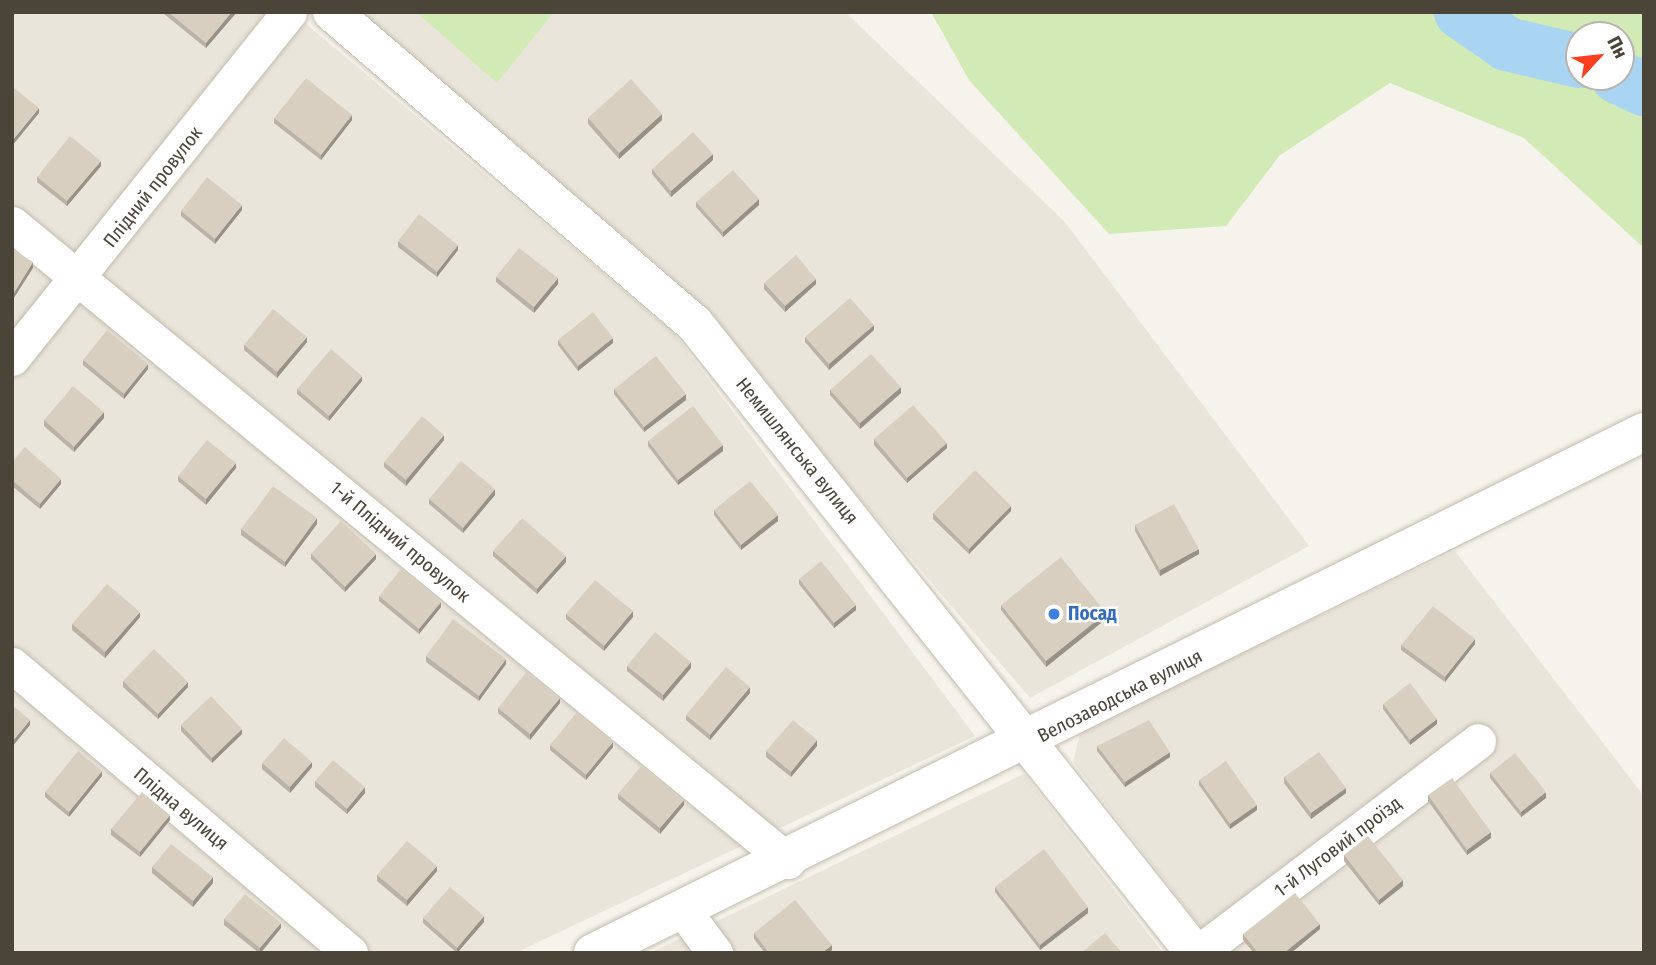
<!DOCTYPE html>
<html>
<head>
<meta charset="utf-8">
<style>
  body { margin:0 }
  #map { position:relative; width:1656px; height:965px; overflow:hidden; background:#f6f3ec; font-family:"Fira Sans Condensed",sans-serif }
  div>[style] { position:absolute }
  .residential>* { inset:0; background:#eae5da }
  .green>* { inset:0; background:#d2eab5 }
  .river>* { height:54px; margin:-27px; padding:0 27px; transform-origin:27px; border-radius:27px; background:#a9d4f2 }
  .roads { filter:drop-shadow(0 0 2px #c2bbae) drop-shadow(0 0 2px #c2bbae) }
  .minor>* { height:35px; margin:-17.5px; padding:0 17.5px; transform-origin:17.5px; border-radius:17.5px; background:#fff }
  .tertiary>* { height:38px; margin:-19px; padding:0 19px; transform-origin:19px; border-radius:19px; background:#fff }
  .wall>* { inset:0; background:#bab2a6 }
  .shaded-wall>* { inset:0; background:#979187 }
  .building>* { inset:0; background:#d8cfc1 }
  .dots>* { width:19px; height:19px; translate:-50% -50%; box-sizing:border-box; border:4px solid #fff; border-radius:50% }
  span { translate:-50% -50%; white-space:nowrap; text-align:center; line-height:1.15; -webkit-text-stroke:5px #fff; paint-order:stroke }
  .street-label { font-size:19px; color:#4b4439 }
  .shop-label { font-size:19px; color:#366cbe; font-weight:700 }
  .left { translate:0 -50%; text-align:left }
  .frame { position:absolute; inset:0; border:14px solid #4b4439; pointer-events:none }
  .north { position:absolute; left:1565px; top:21px; width:70px; height:70px; box-sizing:border-box; background:#fff; border:2px solid #b7b4b0; border-radius:50%; rotate:63deg; font-size:19px; font-weight:700; line-height:28px; text-align:center; color:#4b4439 }
  .north::after { content:''; display:block; margin:auto; width:24px; height:32px; background:#fc3f1d; clip-path:polygon(50% 0,100% 100%,50% 72%,0 100%) }
</style>
</head>
<body>
<div id="map">
  <div class="residential">
    <i style="clip-path:polygon(12px 12px,292px 12px,674px 333px,975px 736px,515px 953px,12px 953px)"></i>
    <i style="clip-path:polygon(359px 12px,845px 12px,1065px 222px,1309px 546px,1030px 698px,669px 275px)"></i>
    <i style="clip-path:polygon(1455px 551px,1644px 796px,1644px 953px,1221px 953px,1073px 762px,1081px 731px)"></i>
    <i style="clip-path:polygon(1024px 774px,1163px 953px,650px 953px)"></i>
  </div>
  <div class="green">
    <i style="clip-path:polygon(416px 12px,554px 12px,497px 83px)"></i>
    <i style="clip-path:polygon(evenodd,931px 12px,1644px 12px,1644px 248px,1524px 138px,1390px 83px,1280px 155px,1226px 226px,1109px 234px,969px 80px,931px 12px,1579px 35px,1621px 35px,1621px 77px,1579px 77px,1579px 35px)"></i>
  </div>
  <div class="river">
    <i style="left:1461px;top:12px;width:56px;rotate:34.8deg"></i>
    <i style="left:1507px;top:44px;width:74px;rotate:13.3deg"></i>
    <i style="left:1618px;top:77px;width:29px;rotate:25deg"></i>
  </div>
  <div class="roads">
    <div class="minor">
      <i style="left:12px;top:224px;width:1004px;rotate:39.38deg"></i>
      <i style="left:12px;top:358px;width:443px;rotate:-51.3deg"></i>
      <i style="left:12px;top:665px;width:444px;rotate:40.4deg"></i>
      <i style="left:683px;top:910px;width:54px;rotate:53.3deg"></i>
      <i style="left:1198px;top:953px;width:351px;rotate:-37.1deg"></i>
    </div>
    <div class="tertiary">
      <i style="left:332px;top:12px;width:477px;rotate:40.7deg"></i>
      <i style="left:694px;top:323px;width:805px;rotate:51.51deg"></i>
      <i style="left:593px;top:953px;width:1173px;rotate:-26.37deg"></i>
    </div>
  </div>
  <div class="wall">
    <i style="clip-path:polygon(164px 12px,237px 12px,206px 48px,164px 14px)"></i>
    <i style="clip-path:polygon(274px 118px,352px 120px,321px 160px,274px 123px)"></i>
    <i style="clip-path:polygon(588px 118px,662px 120px,619px 159px,588px 124px)"></i>
    <i style="clip-path:polygon(713px 160px,671px 197px,652px 174px,652px 169px)"></i>
    <i style="clip-path:polygon(101px 166px,67px 206px,37px 182px,37px 177px)"></i>
    <i style="clip-path:polygon(696px 202px,759px 205px,723px 237px,696px 207px)"></i>
    <i style="clip-path:polygon(242px 210px,215px 244px,181px 216px,181px 211px)"></i>
    <i style="clip-path:polygon(398px 241px,458px 250px,437px 277px,398px 247px)"></i>
    <i style="clip-path:polygon(496px 277px,558px 284px,534px 313px,496px 282px)"></i>
    <i style="clip-path:polygon(764px 283px,816px 284px,785px 312px,764px 289px)"></i>
    <i style="clip-path:polygon(874px 330px,829px 370px,805px 342px,805px 337px)"></i>
    <i style="clip-path:polygon(558px 340px,613px 343px,578px 371px,558px 345px)"></i>
    <i style="clip-path:polygon(307px 342px,277px 378px,244px 350px,244px 345px)"></i>
    <i style="clip-path:polygon(83px 360px,148px 369px,124px 399px,83px 365px)"></i>
    <i style="clip-path:polygon(362px 381px,329px 421px,297px 394px,297px 389px)"></i>
    <i style="clip-path:polygon(614px 389px,686px 400px,644px 432px,614px 394px)"></i>
    <i style="clip-path:polygon(830px 390px,901px 393px,860px 429px,830px 395px)"></i>
    <i style="clip-path:polygon(104px 418px,74px 452px,44px 426px,44px 420px)"></i>
    <i style="clip-path:polygon(874px 439px,947px 448px,907px 483px,874px 445px)"></i>
    <i style="clip-path:polygon(444px 440px,406px 486px,384px 467px,384px 462px)"></i>
    <i style="clip-path:polygon(648px 441px,723px 451px,678px 485px,648px 446px)"></i>
    <i style="clip-path:polygon(12px 462px,61px 484px,40px 509px,12px 486px)"></i>
    <i style="clip-path:polygon(236px 468px,206px 505px,178px 481px,178px 476px)"></i>
    <i style="clip-path:polygon(495px 495px,463px 533px,429px 504px,429px 499px)"></i>
    <i style="clip-path:polygon(714px 510px,778px 521px,741px 550px,714px 515px)"></i>
    <i style="clip-path:polygon(1011px 511px,969px 554px,933px 519px,933px 513px)"></i>
    <i style="clip-path:polygon(317px 524px,285px 567px,241px 535px,241px 529px)"></i>
    <i style="clip-path:polygon(1135px 525px,1199px 554px,1160px 576px,1135px 531px)"></i>
    <i style="clip-path:polygon(493px 551px,566px 562px,537px 594px,493px 556px)"></i>
    <i style="clip-path:polygon(311px 554px,376px 559px,345px 592px,311px 559px)"></i>
    <i style="clip-path:polygon(799px 579px,856px 610px,834px 628px,799px 584px)"></i>
    <i style="clip-path:polygon(379px 596px,441px 607px,419px 634px,379px 601px)"></i>
    <i style="clip-path:polygon(1001px 605px,1106px 619px,1046px 667px,1001px 610px)"></i>
    <i style="clip-path:polygon(566px 614px,633px 617px,604px 651px,566px 619px)"></i>
    <i style="clip-path:polygon(140px 617px,105px 658px,72px 630px,72px 624px)"></i>
    <i style="clip-path:polygon(1475px 644px,1445px 682px,1401px 650px,1401px 645px)"></i>
    <i style="clip-path:polygon(426px 656px,506px 664px,479px 701px,426px 662px)"></i>
    <i style="clip-path:polygon(627px 666px,691px 668px,663px 701px,627px 671px)"></i>
    <i style="clip-path:polygon(123px 681px,188px 687px,158px 719px,123px 687px)"></i>
    <i style="clip-path:polygon(750px 693px,710px 740px,686px 720px,686px 715px)"></i>
    <i style="clip-path:polygon(560px 703px,530px 740px,498px 713px,498px 708px)"></i>
    <i style="clip-path:polygon(1383px 704px,1437px 724px,1410px 745px,1383px 709px)"></i>
    <i style="clip-path:polygon(181px 725px,242px 734px,212px 763px,181px 731px)"></i>
    <i style="clip-path:polygon(550px 745px,613px 747px,586px 780px,550px 750px)"></i>
    <i style="clip-path:polygon(817px 746px,791px 777px,766px 757px,766px 751px)"></i>
    <i style="clip-path:polygon(1097px 746px,1170px 757px,1125px 787px,1097px 751px)"></i>
    <i style="clip-path:polygon(262px 763px,312px 767px,290px 793px,262px 769px)"></i>
    <i style="clip-path:polygon(1490px 773px,1546px 798px,1521px 817px,1490px 778px)"></i>
    <i style="clip-path:polygon(102px 776px,69px 817px,45px 797px,45px 792px)"></i>
    <i style="clip-path:polygon(1284px 777px,1346px 793px,1311px 819px,1284px 783px)"></i>
    <i style="clip-path:polygon(1199px 780px,1257px 810px,1230px 829px,1199px 785px)"></i>
    <i style="clip-path:polygon(315px 781px,365px 793px,347px 814px,315px 787px)"></i>
    <i style="clip-path:polygon(618px 794px,684px 805px,660px 834px,618px 799px)"></i>
    <i style="clip-path:polygon(1428px 795px,1491px 838px,1467px 855px,1428px 801px)"></i>
    <i style="clip-path:polygon(170px 820px,140px 857px,111px 835px,111px 829px)"></i>
    <i style="clip-path:polygon(1344px 855px,1403px 886px,1379px 905px,1344px 861px)"></i>
    <i style="clip-path:polygon(152px 867px,213px 883px,193px 907px,152px 873px)"></i>
    <i style="clip-path:polygon(437px 871px,407px 906px,377px 881px,377px 875px)"></i>
    <i style="clip-path:polygon(995px 887px,1088px 913px,1040px 950px,995px 892px)"></i>
    <i style="clip-path:polygon(423px 918px,484px 922px,457px 953px,423px 923px)"></i>
    <i style="clip-path:polygon(224px 919px,281px 928px,261px 953px,259px 953px,224px 925px)"></i>
    <i style="clip-path:polygon(1320px 929px,1291px 953px,1254px 953px,1243px 940px,1243px 934px)"></i>
    <i style="clip-path:polygon(754px 933px,832px 950px,829px 953px,765px 953px,754px 939px)"></i>
  </div>
  <div class="shaded-wall">
    <i style="clip-path:polygon(232px 12px,237px 12px,206px 48px,206px 43px)"></i>
    <i style="clip-path:polygon(39px 108px,39px 113px,12px 146px,12px 141px)"></i>
    <i style="clip-path:polygon(662px 114px,662px 120px,619px 159px,619px 153px)"></i>
    <i style="clip-path:polygon(352px 115px,352px 120px,321px 160px,321px 155px)"></i>
    <i style="clip-path:polygon(713px 154px,713px 160px,671px 197px,671px 191px)"></i>
    <i style="clip-path:polygon(101px 161px,101px 166px,67px 206px,67px 201px)"></i>
    <i style="clip-path:polygon(759px 199px,759px 205px,723px 237px,723px 232px)"></i>
    <i style="clip-path:polygon(242px 205px,242px 210px,215px 244px,215px 239px)"></i>
    <i style="clip-path:polygon(458px 245px,458px 250px,437px 277px,437px 272px)"></i>
    <i style="clip-path:polygon(33px 262px,33px 268px,12px 301px,12px 296px)"></i>
    <i style="clip-path:polygon(558px 278px,558px 284px,534px 313px,534px 307px)"></i>
    <i style="clip-path:polygon(816px 279px,816px 284px,785px 312px,785px 306px)"></i>
    <i style="clip-path:polygon(874px 325px,874px 330px,829px 370px,829px 364px)"></i>
    <i style="clip-path:polygon(307px 337px,307px 342px,277px 378px,277px 372px)"></i>
    <i style="clip-path:polygon(613px 338px,613px 343px,578px 371px,578px 366px)"></i>
    <i style="clip-path:polygon(148px 364px,148px 369px,124px 399px,124px 394px)"></i>
    <i style="clip-path:polygon(362px 376px,362px 381px,329px 421px,329px 416px)"></i>
    <i style="clip-path:polygon(901px 387px,901px 393px,860px 429px,860px 423px)"></i>
    <i style="clip-path:polygon(686px 394px,686px 400px,644px 432px,644px 427px)"></i>
    <i style="clip-path:polygon(104px 412px,104px 418px,74px 452px,74px 447px)"></i>
    <i style="clip-path:polygon(444px 435px,444px 440px,406px 486px,406px 480px)"></i>
    <i style="clip-path:polygon(947px 443px,947px 448px,907px 483px,907px 478px)"></i>
    <i style="clip-path:polygon(723px 445px,723px 451px,678px 485px,678px 480px)"></i>
    <i style="clip-path:polygon(236px 463px,236px 468px,206px 505px,206px 499px)"></i>
    <i style="clip-path:polygon(61px 479px,61px 484px,40px 509px,40px 504px)"></i>
    <i style="clip-path:polygon(495px 489px,495px 495px,463px 533px,463px 528px)"></i>
    <i style="clip-path:polygon(1011px 506px,1011px 511px,969px 554px,969px 549px)"></i>
    <i style="clip-path:polygon(778px 515px,778px 521px,741px 550px,741px 545px)"></i>
    <i style="clip-path:polygon(317px 518px,317px 524px,285px 567px,285px 562px)"></i>
    <i style="clip-path:polygon(1199px 549px,1199px 554px,1160px 576px,1160px 570px)"></i>
    <i style="clip-path:polygon(376px 554px,376px 559px,345px 592px,345px 587px)"></i>
    <i style="clip-path:polygon(566px 556px,566px 562px,537px 594px,537px 589px)"></i>
    <i style="clip-path:polygon(441px 602px,441px 607px,419px 634px,419px 629px)"></i>
    <i style="clip-path:polygon(856px 605px,856px 610px,834px 628px,834px 623px)"></i>
    <i style="clip-path:polygon(633px 611px,633px 617px,604px 651px,604px 646px)"></i>
    <i style="clip-path:polygon(140px 612px,140px 617px,105px 658px,105px 652px)"></i>
    <i style="clip-path:polygon(1106px 613px,1106px 619px,1046px 667px,1046px 661px)"></i>
    <i style="clip-path:polygon(1475px 639px,1475px 644px,1445px 682px,1445px 677px)"></i>
    <i style="clip-path:polygon(506px 659px,506px 664px,479px 701px,479px 696px)"></i>
    <i style="clip-path:polygon(691px 662px,691px 668px,663px 701px,663px 695px)"></i>
    <i style="clip-path:polygon(188px 682px,188px 687px,158px 719px,158px 714px)"></i>
    <i style="clip-path:polygon(750px 687px,750px 693px,710px 740px,710px 735px)"></i>
    <i style="clip-path:polygon(560px 698px,560px 703px,530px 740px,530px 734px)"></i>
    <i style="clip-path:polygon(1437px 719px,1437px 724px,1410px 745px,1410px 740px)"></i>
    <i style="clip-path:polygon(30px 720px,30px 725px,12px 747px,12px 742px)"></i>
    <i style="clip-path:polygon(242px 729px,242px 734px,212px 763px,212px 758px)"></i>
    <i style="clip-path:polygon(817px 740px,817px 746px,791px 777px,791px 772px)"></i>
    <i style="clip-path:polygon(613px 742px,613px 747px,586px 780px,586px 775px)"></i>
    <i style="clip-path:polygon(1170px 752px,1170px 757px,1125px 787px,1125px 782px)"></i>
    <i style="clip-path:polygon(312px 762px,312px 767px,290px 793px,290px 787px)"></i>
    <i style="clip-path:polygon(102px 771px,102px 776px,69px 817px,69px 812px)"></i>
    <i style="clip-path:polygon(365px 787px,365px 793px,347px 814px,347px 809px)"></i>
    <i style="clip-path:polygon(1346px 788px,1346px 793px,1311px 819px,1311px 813px)"></i>
    <i style="clip-path:polygon(1546px 792px,1546px 798px,1521px 817px,1521px 812px)"></i>
    <i style="clip-path:polygon(684px 800px,684px 805px,660px 834px,660px 828px)"></i>
    <i style="clip-path:polygon(1257px 805px,1257px 810px,1230px 829px,1230px 824px)"></i>
    <i style="clip-path:polygon(170px 815px,170px 820px,140px 857px,140px 852px)"></i>
    <i style="clip-path:polygon(1491px 832px,1491px 838px,1467px 855px,1467px 850px)"></i>
    <i style="clip-path:polygon(437px 866px,437px 871px,407px 906px,407px 900px)"></i>
    <i style="clip-path:polygon(213px 877px,213px 883px,193px 907px,193px 901px)"></i>
    <i style="clip-path:polygon(1403px 880px,1403px 886px,1379px 905px,1379px 900px)"></i>
    <i style="clip-path:polygon(1088px 907px,1088px 913px,1040px 950px,1040px 945px)"></i>
    <i style="clip-path:polygon(484px 916px,484px 922px,457px 953px,457px 948px)"></i>
    <i style="clip-path:polygon(281px 923px,281px 928px,260px 953px,260px 948px)"></i>
    <i style="clip-path:polygon(1320px 924px,1320px 929px,1291px 953px,1284px 953px)"></i>
    <i style="clip-path:polygon(832px 945px,832px 950px,829px 953px,822px 953px)"></i>
  </div>
  <div class="building">
    <i style="clip-path:polygon(168px 12px,232px 12px,206px 43px)"></i>
    <i style="clip-path:polygon(306px 78px,352px 115px,321px 155px,274px 118px)"></i>
    <i style="clip-path:polygon(631px 79px,662px 114px,619px 153px,588px 118px)"></i>
    <i style="clip-path:polygon(14px 88px,39px 108px,12px 141px,12px 90px)"></i>
    <i style="clip-path:polygon(693px 132px,713px 154px,671px 191px,652px 169px)"></i>
    <i style="clip-path:polygon(70px 136px,101px 161px,67px 201px,37px 177px)"></i>
    <i style="clip-path:polygon(733px 170px,759px 199px,723px 232px,696px 202px)"></i>
    <i style="clip-path:polygon(207px 177px,242px 205px,215px 239px,181px 211px)"></i>
    <i style="clip-path:polygon(419px 214px,458px 245px,437px 272px,398px 241px)"></i>
    <i style="clip-path:polygon(519px 248px,558px 278px,534px 307px,496px 277px)"></i>
    <i style="clip-path:polygon(12px 249px,33px 262px,12px 296px)"></i>
    <i style="clip-path:polygon(796px 255px,816px 279px,785px 306px,764px 283px)"></i>
    <i style="clip-path:polygon(850px 298px,874px 325px,829px 364px,805px 337px)"></i>
    <i style="clip-path:polygon(273px 309px,307px 337px,277px 372px,244px 345px)"></i>
    <i style="clip-path:polygon(593px 312px,613px 338px,578px 366px,558px 340px)"></i>
    <i style="clip-path:polygon(107px 330px,148px 364px,124px 394px,83px 360px)"></i>
    <i style="clip-path:polygon(331px 349px,362px 376px,329px 416px,297px 389px)"></i>
    <i style="clip-path:polygon(871px 354px,901px 387px,860px 423px,830px 390px)"></i>
    <i style="clip-path:polygon(656px 356px,686px 394px,644px 427px,614px 389px)"></i>
    <i style="clip-path:polygon(73px 386px,104px 412px,74px 447px,44px 420px)"></i>
    <i style="clip-path:polygon(913px 405px,947px 443px,907px 478px,874px 439px)"></i>
    <i style="clip-path:polygon(693px 406px,723px 445px,678px 480px,648px 441px)"></i>
    <i style="clip-path:polygon(422px 416px,444px 435px,406px 480px,384px 462px)"></i>
    <i style="clip-path:polygon(207px 440px,236px 463px,206px 499px,178px 476px)"></i>
    <i style="clip-path:polygon(25px 447px,61px 479px,40px 504px,12px 480px,12px 462px)"></i>
    <i style="clip-path:polygon(461px 461px,495px 489px,463px 528px,429px 499px)"></i>
    <i style="clip-path:polygon(975px 470px,1011px 506px,969px 549px,933px 513px)"></i>
    <i style="clip-path:polygon(750px 481px,778px 515px,741px 545px,714px 510px)"></i>
    <i style="clip-path:polygon(273px 486px,317px 518px,285px 562px,241px 529px)"></i>
    <i style="clip-path:polygon(1174px 504px,1199px 549px,1160px 570px,1135px 525px)"></i>
    <i style="clip-path:polygon(522px 518px,566px 556px,537px 589px,493px 551px)"></i>
    <i style="clip-path:polygon(341px 521px,376px 554px,345px 587px,311px 554px)"></i>
    <i style="clip-path:polygon(1061px 557px,1106px 613px,1046px 661px,1001px 605px)"></i>
    <i style="clip-path:polygon(821px 561px,856px 605px,834px 623px,799px 579px)"></i>
    <i style="clip-path:polygon(401px 569px,441px 602px,419px 629px,379px 596px)"></i>
    <i style="clip-path:polygon(595px 580px,633px 611px,604px 646px,566px 614px)"></i>
    <i style="clip-path:polygon(107px 584px,140px 612px,105px 652px,72px 624px)"></i>
    <i style="clip-path:polygon(1433px 606px,1475px 639px,1445px 677px,1401px 645px)"></i>
    <i style="clip-path:polygon(453px 619px,506px 659px,479px 696px,426px 656px)"></i>
    <i style="clip-path:polygon(655px 632px,691px 662px,663px 695px,627px 666px)"></i>
    <i style="clip-path:polygon(154px 649px,188px 682px,158px 714px,123px 681px)"></i>
    <i style="clip-path:polygon(726px 667px,750px 687px,710px 735px,686px 715px)"></i>
    <i style="clip-path:polygon(527px 671px,560px 698px,530px 734px,498px 708px)"></i>
    <i style="clip-path:polygon(1410px 683px,1437px 719px,1410px 740px,1383px 704px)"></i>
    <i style="clip-path:polygon(211px 696px,242px 729px,212px 758px,181px 725px)"></i>
    <i style="clip-path:polygon(12px 705px,30px 720px,12px 742px)"></i>
    <i style="clip-path:polygon(577px 712px,613px 742px,586px 775px,550px 745px)"></i>
    <i style="clip-path:polygon(793px 720px,817px 740px,791px 772px,766px 751px)"></i>
    <i style="clip-path:polygon(1149px 720px,1170px 752px,1125px 782px,1097px 746px)"></i>
    <i style="clip-path:polygon(284px 738px,312px 762px,290px 787px,262px 763px)"></i>
    <i style="clip-path:polygon(78px 751px,102px 771px,69px 812px,45px 792px)"></i>
    <i style="clip-path:polygon(1319px 752px,1346px 788px,1311px 813px,1284px 777px)"></i>
    <i style="clip-path:polygon(1515px 753px,1546px 792px,1521px 812px,1490px 773px)"></i>
    <i style="clip-path:polygon(333px 760px,365px 787px,347px 809px,315px 781px)"></i>
    <i style="clip-path:polygon(1226px 761px,1257px 805px,1230px 824px,1199px 780px)"></i>
    <i style="clip-path:polygon(642px 765px,684px 800px,660px 828px,618px 794px)"></i>
    <i style="clip-path:polygon(1452px 778px,1491px 832px,1467px 850px,1428px 795px)"></i>
    <i style="clip-path:polygon(142px 792px,170px 815px,140px 852px,111px 829px)"></i>
    <i style="clip-path:polygon(1368px 836px,1403px 880px,1379px 900px,1344px 855px)"></i>
    <i style="clip-path:polygon(407px 841px,437px 866px,407px 900px,377px 875px)"></i>
    <i style="clip-path:polygon(171px 844px,213px 877px,193px 901px,152px 867px)"></i>
    <i style="clip-path:polygon(1044px 849px,1088px 907px,1040px 945px,995px 887px)"></i>
    <i style="clip-path:polygon(450px 887px,484px 916px,457px 948px,423px 918px)"></i>
    <i style="clip-path:polygon(1295px 893px,1320px 924px,1284px 953px,1258px 953px,1243px 934px)"></i>
    <i style="clip-path:polygon(245px 894px,281px 923px,260px 948px,224px 919px)"></i>
    <i style="clip-path:polygon(795px 900px,832px 945px,822px 953px,769px 953px,754px 933px)"></i>
    <i style="clip-path:polygon(1105px 933px,1122px 953px,1081px 953px)"></i>
  </div>
  <div class="dots">
    <i style="left:1054px;top:614px;background:#3f7fe0"></i>
  </div>
  <div class="street-label">
    <span style="left:153px;top:187px;rotate:-52deg">Плідний провулок</span>
    <span style="left:797px;top:451px;rotate:51deg">Немишлянська вулиця</span>
    <span style="left:400px;top:542px;rotate:40deg">1-й Плідний провулок</span>
    <span style="left:1120px;top:696px;rotate:-27deg">Велозаводська вулиця</span>
    <span style="left:181px;top:809px;rotate:40deg">Плідна вулиця</span>
    <span style="left:1338px;top:847px;rotate:-37deg">1-й Луговий проїзд</span>
  </div>
  <div class="shop-label">
    <span class="left" style="left:1068px;top:614px">Посад</span>
  </div>
  <div class="frame"></div>
  <div class="north">Пн</div>
</div>
</body>
</html>
